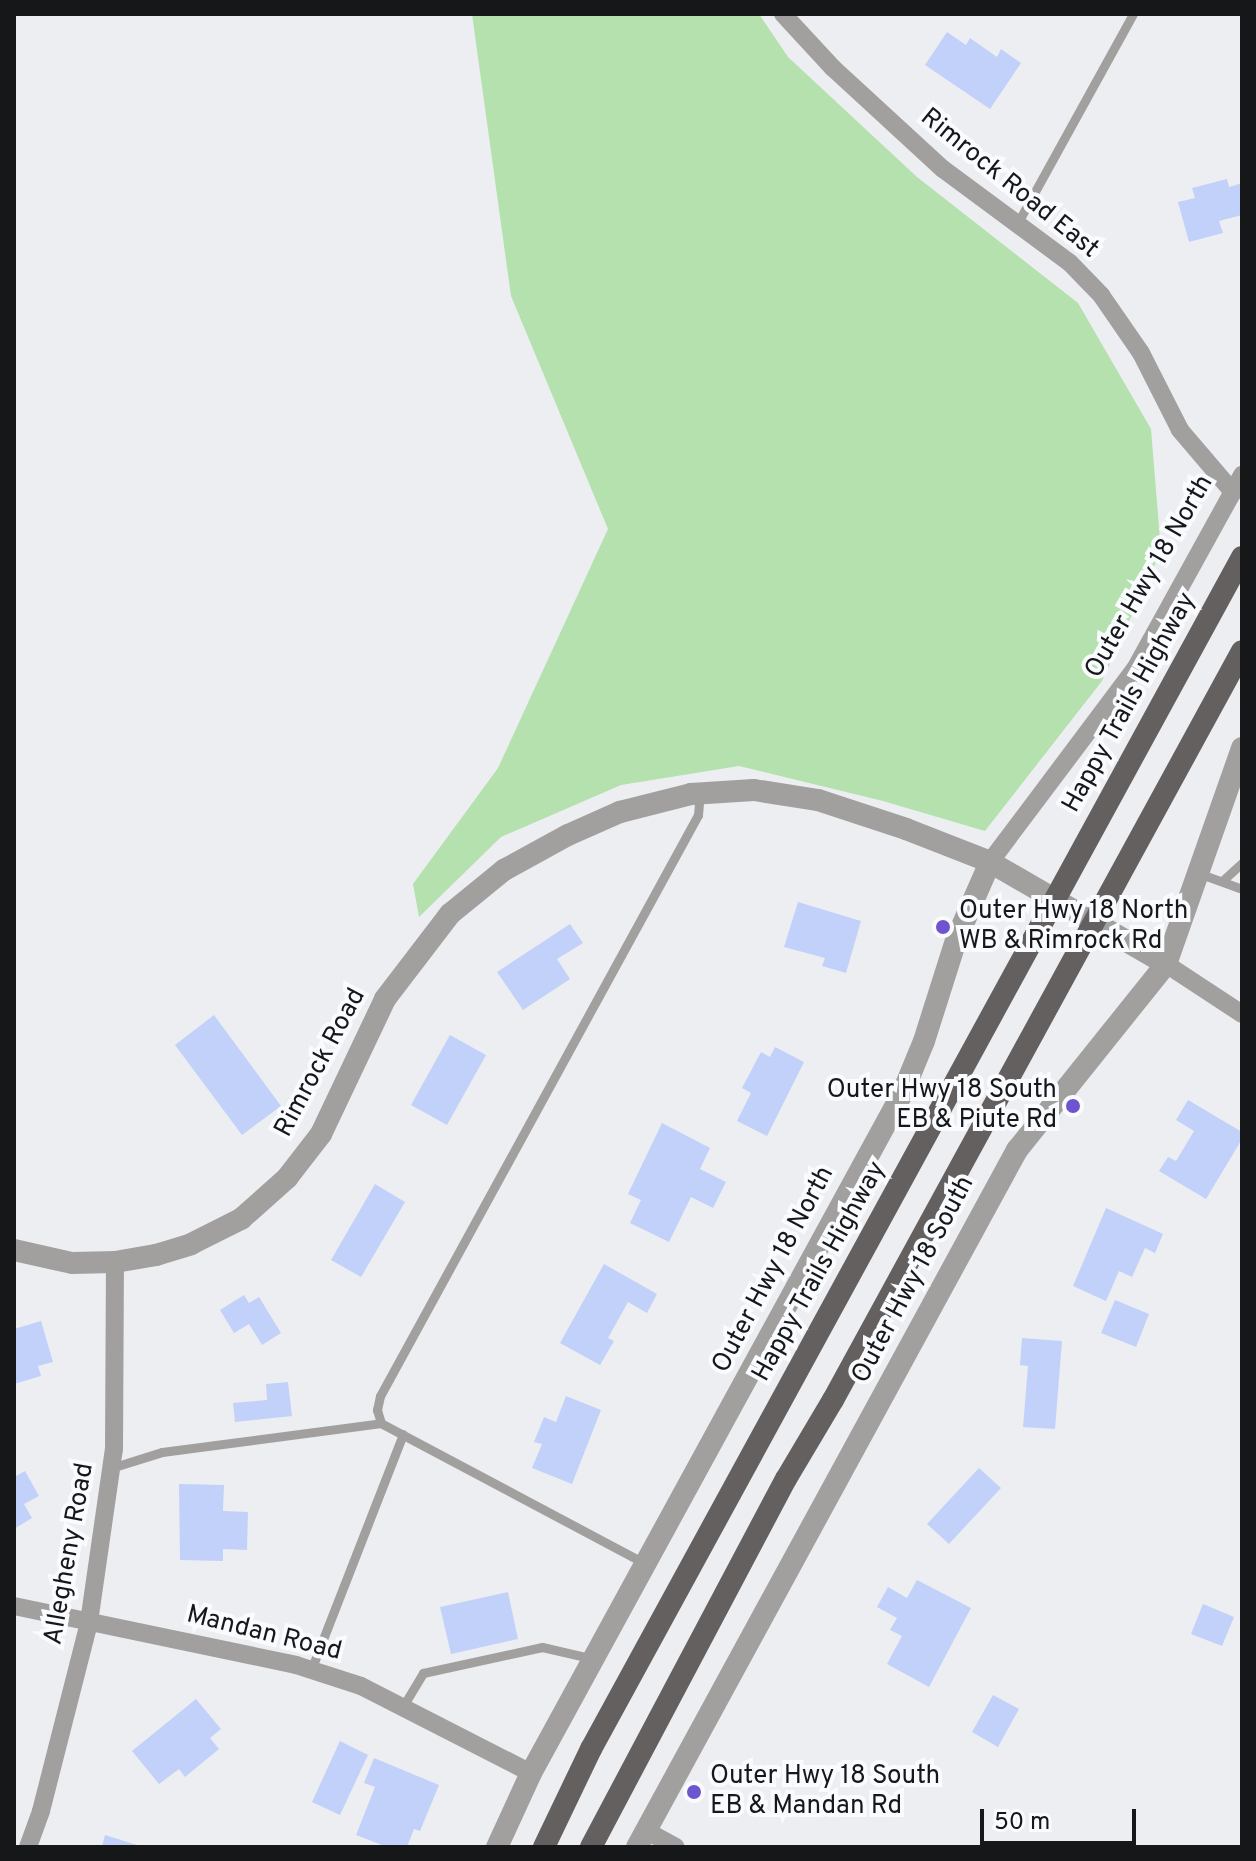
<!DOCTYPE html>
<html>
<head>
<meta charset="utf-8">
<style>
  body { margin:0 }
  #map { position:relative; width:1256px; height:1861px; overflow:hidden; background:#eceef2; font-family:Overpass,sans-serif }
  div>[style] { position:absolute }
  .green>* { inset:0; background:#b4e1ad }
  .building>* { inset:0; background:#c2d1f9 }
  .service>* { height:9px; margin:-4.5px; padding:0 4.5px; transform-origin:4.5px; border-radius:4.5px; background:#a2a09f }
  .minor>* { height:18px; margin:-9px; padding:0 9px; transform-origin:9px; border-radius:9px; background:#a2a09f }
  .tertiary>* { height:22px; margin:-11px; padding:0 11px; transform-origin:11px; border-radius:11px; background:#a2a09f }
  .primary>* { height:22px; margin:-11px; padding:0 11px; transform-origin:11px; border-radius:11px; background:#64605f }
  .dots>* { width:22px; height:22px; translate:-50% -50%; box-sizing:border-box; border:4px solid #fafbff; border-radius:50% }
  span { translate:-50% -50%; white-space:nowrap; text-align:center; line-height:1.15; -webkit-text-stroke:8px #fafbff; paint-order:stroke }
  .street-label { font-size:26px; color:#161718 }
  .poi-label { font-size:26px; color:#161718 }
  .left { translate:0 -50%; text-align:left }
  .right { translate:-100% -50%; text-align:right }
  .frame { position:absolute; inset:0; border:16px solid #161718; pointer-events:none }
  .scale { position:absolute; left:980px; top:1809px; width:156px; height:36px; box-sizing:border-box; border:4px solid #161718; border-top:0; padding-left:10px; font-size:24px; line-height:28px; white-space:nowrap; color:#161718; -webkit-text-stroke:6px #fafbff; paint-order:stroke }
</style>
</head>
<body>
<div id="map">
  <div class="green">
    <i style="clip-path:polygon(472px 14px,759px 14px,788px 57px,917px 177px,1078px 303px,1151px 429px,1161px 551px,1102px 681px,985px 831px,883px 801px,739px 766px,621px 785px,501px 837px,419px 917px,413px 884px,498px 768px,608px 529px,511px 296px)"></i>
  </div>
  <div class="building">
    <i style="clip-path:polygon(947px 32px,966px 45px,970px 38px,997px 57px,1001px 49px,1021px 63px,990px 109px,925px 65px)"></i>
    <i style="clip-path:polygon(1227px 179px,1229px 187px,1242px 183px,1242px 215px,1219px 221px,1223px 233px,1189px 242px,1178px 202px,1195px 198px,1192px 188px)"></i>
    <i style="clip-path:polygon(798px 902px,861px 921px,846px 973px,822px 966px,825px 958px,784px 947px)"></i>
    <i style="clip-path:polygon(570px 924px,583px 943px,557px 959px,570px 979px,523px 1010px,497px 972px)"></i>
    <i style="clip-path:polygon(214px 1015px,281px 1106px,242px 1135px,175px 1045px)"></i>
    <i style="clip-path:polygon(450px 1035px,486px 1055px,447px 1125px,411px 1105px)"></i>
    <i style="clip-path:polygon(775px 1047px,804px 1062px,767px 1136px,737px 1121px,751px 1093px,742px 1088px,761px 1052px,770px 1057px)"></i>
    <i style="clip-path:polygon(1188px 1100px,1242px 1132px,1242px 1139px,1206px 1199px,1159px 1171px,1168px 1157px,1176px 1161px,1194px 1131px,1176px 1120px)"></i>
    <i style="clip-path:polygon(662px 1123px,710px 1148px,700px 1169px,726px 1182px,713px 1208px,691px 1197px,669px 1242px,630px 1223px,641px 1200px,628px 1194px)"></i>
    <i style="clip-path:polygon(375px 1184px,405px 1202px,361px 1277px,331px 1260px)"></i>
    <i style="clip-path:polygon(1106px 1208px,1163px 1234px,1155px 1253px,1145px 1248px,1132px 1277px,1119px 1271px,1106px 1301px,1073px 1286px)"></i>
    <i style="clip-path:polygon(604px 1264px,657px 1294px,647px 1313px,628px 1302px,608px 1338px,614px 1341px,600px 1365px,560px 1343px)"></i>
    <i style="clip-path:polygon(244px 1295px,249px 1303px,259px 1297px,281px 1333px,262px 1345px,249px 1324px,234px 1333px,220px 1310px)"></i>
    <i style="clip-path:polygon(1115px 1300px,1149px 1314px,1136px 1347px,1101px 1333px)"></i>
    <i style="clip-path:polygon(41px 1321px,53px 1362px,38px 1366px,41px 1376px,14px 1384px,14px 1329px)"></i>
    <i style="clip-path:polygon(1022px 1338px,1062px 1341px,1055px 1429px,1023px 1427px,1028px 1366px,1020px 1365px)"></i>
    <i style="clip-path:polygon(288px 1382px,292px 1416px,235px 1422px,233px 1403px,267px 1400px,266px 1384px)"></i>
    <i style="clip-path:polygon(566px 1396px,601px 1410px,572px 1484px,532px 1468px,542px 1444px,534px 1442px,544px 1417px,556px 1422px)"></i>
    <i style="clip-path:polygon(979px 1468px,1001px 1488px,949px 1544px,927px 1524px)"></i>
    <i style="clip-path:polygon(25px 1471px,39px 1496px,24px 1504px,32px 1518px,14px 1529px,14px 1477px)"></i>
    <i style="clip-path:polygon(179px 1484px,224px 1485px,223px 1511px,248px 1512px,247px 1550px,223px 1549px,223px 1561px,180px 1560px)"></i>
    <i style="clip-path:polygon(917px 1580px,971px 1608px,929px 1687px,887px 1664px,902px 1636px,890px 1630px,897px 1618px,877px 1607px,888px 1587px,907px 1598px)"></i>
    <i style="clip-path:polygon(508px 1592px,518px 1639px,451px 1654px,440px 1607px)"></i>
    <i style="clip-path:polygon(1203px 1604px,1234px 1617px,1222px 1646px,1191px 1634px)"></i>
    <i style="clip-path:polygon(993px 1695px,1019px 1709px,998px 1747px,972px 1732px)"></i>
    <i style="clip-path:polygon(196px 1699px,221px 1729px,210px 1738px,219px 1749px,185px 1777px,179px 1769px,159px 1784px,132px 1751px)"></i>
    <i style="clip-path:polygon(340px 1741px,368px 1755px,340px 1815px,312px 1802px)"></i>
    <i style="clip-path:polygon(374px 1758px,439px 1785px,420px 1831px,414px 1829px,407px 1847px,387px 1847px,356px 1835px,375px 1787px,364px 1783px)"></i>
    <i style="clip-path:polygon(105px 1835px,140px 1846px,140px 1847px,102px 1847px)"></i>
  </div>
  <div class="service">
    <i style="left:1017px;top:224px;width:240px;rotate:-61.1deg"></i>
    <i style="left:1198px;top:873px;width:47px;rotate:20deg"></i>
    <i style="left:1222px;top:881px;width:27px;rotate:-42deg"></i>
    <i style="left:111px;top:1468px;width:53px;rotate:-17.4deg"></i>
    <i style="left:162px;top:1452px;width:221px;rotate:-7.5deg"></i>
    <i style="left:646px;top:1564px;width:300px;rotate:-152deg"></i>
    <i style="left:381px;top:1423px;width:14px;rotate:-107deg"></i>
    <i style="left:377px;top:1410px;width:14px;rotate:-78deg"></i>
    <i style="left:380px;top:1396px;width:662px;rotate:-61.31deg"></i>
    <i style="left:698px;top:815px;width:22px;rotate:-85deg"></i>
    <i style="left:311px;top:1670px;width:253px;rotate:-68.7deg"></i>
    <i style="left:402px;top:1708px;width:41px;rotate:-59deg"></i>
    <i style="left:423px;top:1673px;width:122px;rotate:-12.3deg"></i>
    <i style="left:542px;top:1647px;width:53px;rotate:13deg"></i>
  </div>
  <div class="minor">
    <i style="left:783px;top:14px;width:74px;rotate:47.2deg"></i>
    <i style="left:833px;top:68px;width:149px;rotate:42.6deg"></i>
    <i style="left:943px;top:169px;width:158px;rotate:36.5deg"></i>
    <i style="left:1070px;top:263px;width:45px;rotate:45.9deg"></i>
    <i style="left:1101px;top:295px;width:70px;rotate:55.4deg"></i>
    <i style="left:1141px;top:353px;width:86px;rotate:63.1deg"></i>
    <i style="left:1180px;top:430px;width:82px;rotate:49.5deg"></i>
    <i style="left:990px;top:862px;width:241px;rotate:-53.1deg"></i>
    <i style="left:1135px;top:669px;width:222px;rotate:-61.1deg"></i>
    <i style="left:1166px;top:964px;width:91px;rotate:33.3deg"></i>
    <i style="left:14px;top:1606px;width:288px;rotate:11.8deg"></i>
    <i style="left:296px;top:1665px;width:68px;rotate:17.9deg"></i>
    <i style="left:361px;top:1686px;width:191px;rotate:27.1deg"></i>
    <i style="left:645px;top:1830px;width:35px;rotate:29deg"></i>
    <i style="left:28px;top:1847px;width:38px;rotate:-70deg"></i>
    <i style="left:41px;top:1811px;width:195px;rotate:-75.7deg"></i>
    <i style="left:89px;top:1622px;width:175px;rotate:-81.8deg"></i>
    <i style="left:114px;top:1449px;width:187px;rotate:-89.7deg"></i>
  </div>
  <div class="tertiary">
    <i style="left:14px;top:1250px;width:59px;rotate:12.6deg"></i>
    <i style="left:72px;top:1263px;width:43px;rotate:-1.3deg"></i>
    <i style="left:115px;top:1262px;width:42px;rotate:-9.7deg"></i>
    <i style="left:156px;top:1255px;width:37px;rotate:-17deg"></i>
    <i style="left:191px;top:1244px;width:56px;rotate:-26.6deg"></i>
    <i style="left:241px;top:1219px;width:62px;rotate:-41.7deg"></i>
    <i style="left:287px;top:1178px;width:56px;rotate:-52.3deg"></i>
    <i style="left:321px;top:1134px;width:149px;rotate:-64.6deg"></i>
    <i style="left:385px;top:999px;width:107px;rotate:-52.6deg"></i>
    <i style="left:450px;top:914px;width:70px;rotate:-39.2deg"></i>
    <i style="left:504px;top:870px;width:73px;rotate:-28.7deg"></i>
    <i style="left:568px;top:835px;width:57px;rotate:-23.9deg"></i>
    <i style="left:620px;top:812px;width:73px;rotate:-14.2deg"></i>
    <i style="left:691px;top:794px;width:63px;rotate:-3.6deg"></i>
    <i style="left:754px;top:790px;width:65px;rotate:8.9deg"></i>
    <i style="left:818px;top:800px;width:93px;rotate:18.2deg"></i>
    <i style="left:906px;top:829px;width:90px;rotate:21.4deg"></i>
    <i style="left:990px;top:862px;width:203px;rotate:30.1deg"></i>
    <i style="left:497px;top:1847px;width:81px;rotate:-65.3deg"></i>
    <i style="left:531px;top:1773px;width:776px;rotate:-61.35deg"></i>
    <i style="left:903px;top:1092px;width:55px;rotate:-67.6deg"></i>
    <i style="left:924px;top:1041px;width:106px;rotate:-72.4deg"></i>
    <i style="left:956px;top:940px;width:85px;rotate:-66.4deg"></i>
    <i style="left:637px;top:1847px;width:794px;rotate:-61.4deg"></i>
    <i style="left:1017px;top:1150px;width:238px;rotate:-51.3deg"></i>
    <i style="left:1166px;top:964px;width:229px;rotate:-70.6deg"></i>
  </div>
  <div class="primary">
    <i style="left:544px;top:1847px;width:109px;rotate:-64.4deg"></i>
    <i style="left:591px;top:1749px;width:1358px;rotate:-61.36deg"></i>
    <i style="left:591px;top:1847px;width:416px;rotate:-62.1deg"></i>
    <i style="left:786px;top:1479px;width:92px;rotate:-59.3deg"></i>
    <i style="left:833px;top:1400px;width:853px;rotate:-61.36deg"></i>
  </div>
  <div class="dots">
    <i style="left:943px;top:927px;background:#6e55cf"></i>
    <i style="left:1073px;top:1106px;background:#6e55cf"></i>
    <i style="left:694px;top:1792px;background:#6e55cf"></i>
  </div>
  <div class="street-label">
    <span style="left:1009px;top:184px;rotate:39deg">Rimrock Road East</span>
    <span style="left:1150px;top:577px;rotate:-60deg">Outer Hwy 18 North</span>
    <span style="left:1130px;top:703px;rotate:-61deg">Happy Trails Highway</span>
    <span style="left:321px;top:1063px;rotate:-62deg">Rimrock Road</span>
    <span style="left:774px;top:1270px;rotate:-62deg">Outer Hwy 18 North</span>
    <span style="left:820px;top:1272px;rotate:-61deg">Happy Trails Highway</span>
    <span style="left:914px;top:1280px;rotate:-62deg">Outer Hwy 18 South</span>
    <span style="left:70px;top:1554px;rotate:-80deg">Allegheny Road</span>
    <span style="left:264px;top:1634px;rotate:14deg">Mandan Road</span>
  </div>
  <div class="poi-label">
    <span class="left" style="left:959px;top:927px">Outer Hwy 18 North<br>WB &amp; Rimrock Rd</span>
    <span class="right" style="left:1057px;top:1106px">Outer Hwy 18 South<br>EB &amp; Piute Rd</span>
    <span class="left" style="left:710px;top:1792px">Outer Hwy 18 South<br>EB &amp; Mandan Rd</span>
  </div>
  <div class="frame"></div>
  <div class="scale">50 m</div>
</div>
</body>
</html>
